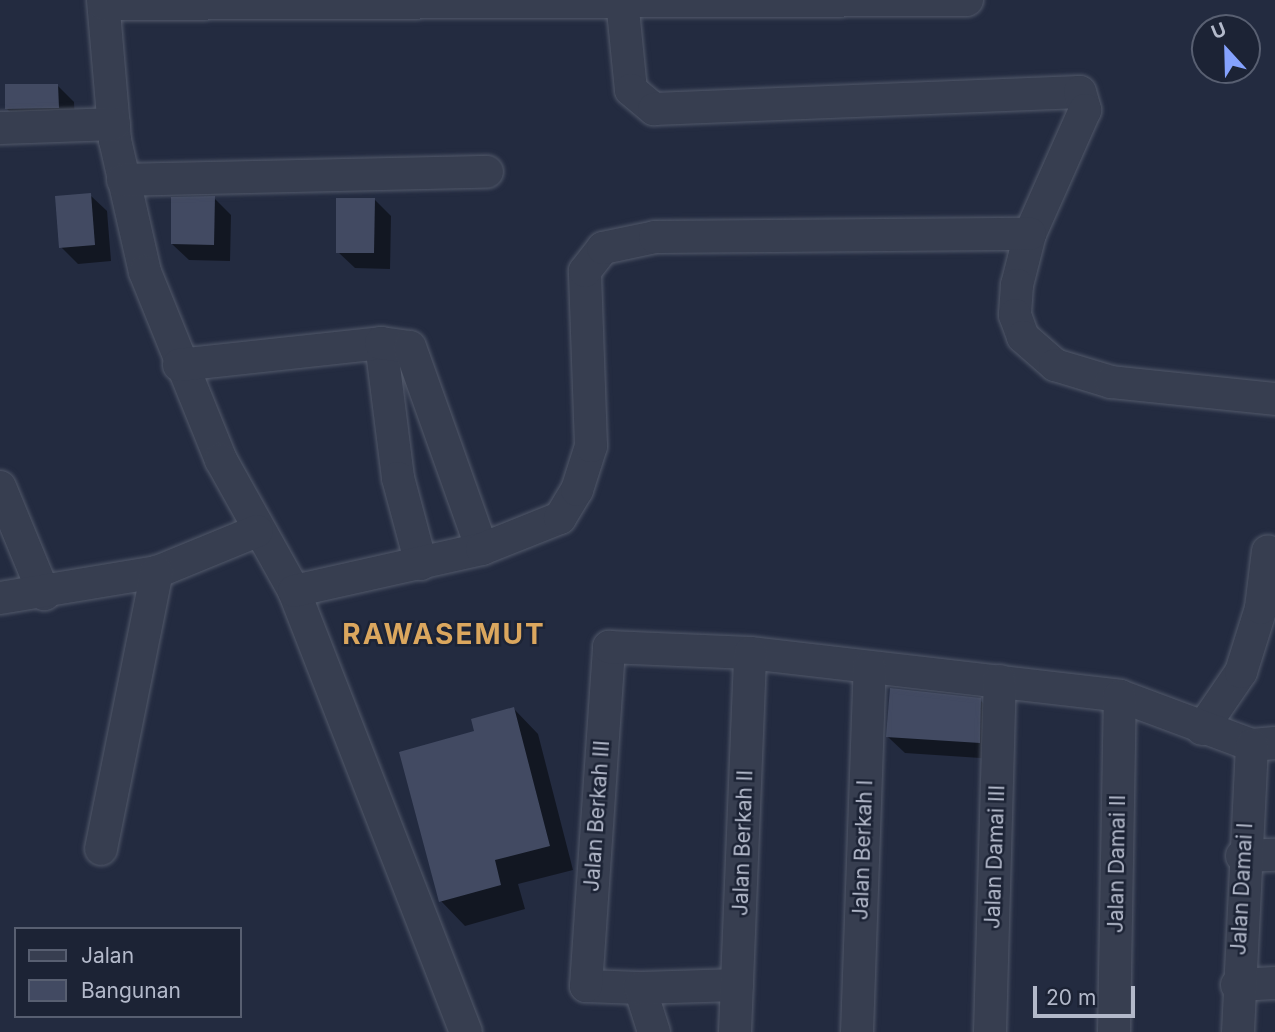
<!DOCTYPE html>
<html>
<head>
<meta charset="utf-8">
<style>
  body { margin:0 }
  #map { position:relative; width:1275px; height:1032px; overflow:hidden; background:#232b40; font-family:Inter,sans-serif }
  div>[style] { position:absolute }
  .shadow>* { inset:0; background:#0007 }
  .building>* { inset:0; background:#424a62 }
  .roads { filter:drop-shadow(0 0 2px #52596a) drop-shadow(0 0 2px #52596a) }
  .minor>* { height:32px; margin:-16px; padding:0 16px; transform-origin:16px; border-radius:16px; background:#373e50 }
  span { translate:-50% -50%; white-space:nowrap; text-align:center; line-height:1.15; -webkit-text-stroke:5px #1c2335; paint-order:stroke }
  .street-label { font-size:21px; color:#b3b9ca }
  .district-label { font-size:28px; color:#dba75e; font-weight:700; letter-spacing:2px }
  .legend { position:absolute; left:14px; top:927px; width:228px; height:91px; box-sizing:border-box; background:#1c2335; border:2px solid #585f71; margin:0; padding:9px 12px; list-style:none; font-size:21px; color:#b3b9ca }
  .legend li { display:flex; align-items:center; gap:14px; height:35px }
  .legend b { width:35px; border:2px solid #585f71 }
  .north { position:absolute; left:1191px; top:14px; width:70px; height:70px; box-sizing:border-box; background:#1c2335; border:2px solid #585f71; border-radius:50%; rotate:338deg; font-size:19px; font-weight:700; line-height:28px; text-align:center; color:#b3b9ca }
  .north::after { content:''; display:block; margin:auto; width:24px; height:32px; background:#85a2fe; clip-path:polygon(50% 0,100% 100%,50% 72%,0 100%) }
  .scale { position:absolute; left:1033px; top:986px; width:102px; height:32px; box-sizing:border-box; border:4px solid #b3b9ca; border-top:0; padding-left:9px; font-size:21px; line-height:24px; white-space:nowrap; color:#b3b9ca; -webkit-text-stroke:5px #1c2335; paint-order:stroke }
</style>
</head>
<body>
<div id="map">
  <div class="shadow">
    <i style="clip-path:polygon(58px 86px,74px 102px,75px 124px,23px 125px,7px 109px)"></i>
    <i style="clip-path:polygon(90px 195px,107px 211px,111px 261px,78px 264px,61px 247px)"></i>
    <i style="clip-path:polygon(214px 198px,231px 215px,230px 261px,189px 260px,172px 244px)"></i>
    <i style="clip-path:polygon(374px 199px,391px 216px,390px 269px,355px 268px,338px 252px)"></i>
    <i style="clip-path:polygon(980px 700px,997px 717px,996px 759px,905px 753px,888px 737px)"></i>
    <i style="clip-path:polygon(514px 709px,538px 734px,573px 870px,518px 884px,525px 909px,465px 926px,441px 901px,476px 733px)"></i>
  </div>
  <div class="building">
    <i style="clip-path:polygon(5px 84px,58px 84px,59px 108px,5px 109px)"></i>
    <i style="clip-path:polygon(91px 193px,95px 245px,59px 248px,55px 196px)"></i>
    <i style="clip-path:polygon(215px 196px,214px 245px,171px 244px,171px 197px)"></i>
    <i style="clip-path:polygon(336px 198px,375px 198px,374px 253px,336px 253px)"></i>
    <i style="clip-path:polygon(890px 688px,981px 698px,980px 743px,886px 737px)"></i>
    <i style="clip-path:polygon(514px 707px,550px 846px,495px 860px,501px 885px,439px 902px,399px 752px,474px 731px,471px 719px)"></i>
  </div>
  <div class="roads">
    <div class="minor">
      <i style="left:103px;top:0;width:141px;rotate:85.1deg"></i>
      <i style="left:115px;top:140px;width:135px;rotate:77.2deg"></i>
      <i style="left:145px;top:272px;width:203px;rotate:68deg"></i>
      <i style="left:221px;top:460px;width:150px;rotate:60.9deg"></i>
      <i style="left:294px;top:591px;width:473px;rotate:68.7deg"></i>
      <i style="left:622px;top:0;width:90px;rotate:84.3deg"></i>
      <i style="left:631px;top:90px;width:30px;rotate:40deg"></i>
      <i style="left:654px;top:109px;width:426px;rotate:-2.3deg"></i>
      <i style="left:1080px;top:92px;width:19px;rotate:74deg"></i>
      <i style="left:1085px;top:110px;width:136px;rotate:113.9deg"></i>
      <i style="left:1030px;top:234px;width:53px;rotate:104.3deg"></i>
      <i style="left:1017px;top:285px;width:30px;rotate:94deg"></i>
      <i style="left:1015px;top:315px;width:23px;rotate:70deg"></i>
      <i style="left:1023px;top:337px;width:43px;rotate:41.2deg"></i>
      <i style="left:1055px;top:365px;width:59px;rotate:16.9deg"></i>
      <i style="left:1111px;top:382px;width:165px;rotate:5.9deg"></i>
      <i style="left:104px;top:4px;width:863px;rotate:-0.27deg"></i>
      <i style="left:0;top:128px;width:114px;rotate:-2deg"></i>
      <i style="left:123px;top:180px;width:364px;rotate:-1.3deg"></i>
      <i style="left:381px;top:343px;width:136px;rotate:82.8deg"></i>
      <i style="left:398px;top:478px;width:89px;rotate:75deg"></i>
      <i style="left:179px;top:365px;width:203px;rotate:-6.2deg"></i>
      <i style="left:381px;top:343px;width:29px;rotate:8deg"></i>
      <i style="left:410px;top:347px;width:214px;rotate:70.4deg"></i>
      <i style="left:0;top:487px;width:116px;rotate:67.6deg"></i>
      <i style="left:294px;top:591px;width:193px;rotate:-12.6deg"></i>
      <i style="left:482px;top:549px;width:84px;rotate:-21.7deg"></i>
      <i style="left:560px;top:518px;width:33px;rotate:-59deg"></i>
      <i style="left:577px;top:490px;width:46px;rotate:-72.3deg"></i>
      <i style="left:591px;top:446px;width:175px;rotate:-92deg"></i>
      <i style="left:585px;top:271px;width:29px;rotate:-52deg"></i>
      <i style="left:603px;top:248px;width:53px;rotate:-11.9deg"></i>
      <i style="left:655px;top:237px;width:375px;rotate:-0.5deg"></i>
      <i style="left:0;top:598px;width:159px;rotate:-9.4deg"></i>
      <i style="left:157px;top:572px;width:108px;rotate:-22.3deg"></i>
      <i style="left:1202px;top:729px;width:69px;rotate:-55.6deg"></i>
      <i style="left:1241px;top:672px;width:67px;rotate:-72.6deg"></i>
      <i style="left:1261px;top:608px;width:57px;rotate:-83deg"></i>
      <i style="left:101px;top:849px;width:283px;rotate:-78.6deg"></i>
      <i style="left:1242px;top:856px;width:33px;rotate:-2deg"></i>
      <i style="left:1237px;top:985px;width:38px;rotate:-3deg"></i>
      <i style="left:640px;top:988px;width:54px;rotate:-177.9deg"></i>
      <i style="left:586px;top:986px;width:340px;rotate:-86.1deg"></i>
      <i style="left:609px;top:647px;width:141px;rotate:2.4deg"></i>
      <i style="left:750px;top:653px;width:372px;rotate:6.6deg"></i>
      <i style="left:1120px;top:696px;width:141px;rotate:20.4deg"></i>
      <i style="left:1252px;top:745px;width:23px;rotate:-5deg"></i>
      <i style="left:654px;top:1032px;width:46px;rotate:-107.7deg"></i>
      <i style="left:640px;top:988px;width:97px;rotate:-1.8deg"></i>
      <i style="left:735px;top:1032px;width:379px;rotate:-87.7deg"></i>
      <i style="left:857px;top:1032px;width:365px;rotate:-88deg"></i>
      <i style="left:990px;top:1032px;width:351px;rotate:-88.4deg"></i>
      <i style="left:1114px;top:1032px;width:336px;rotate:-89deg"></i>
      <i style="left:1238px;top:1032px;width:287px;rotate:-87.2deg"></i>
    </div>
  </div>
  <div class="street-label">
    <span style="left:597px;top:816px;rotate:-86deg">Jalan Berkah III</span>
    <span style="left:743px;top:843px;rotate:-88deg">Jalan Berkah II</span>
    <span style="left:863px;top:850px;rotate:-88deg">Jalan Berkah I</span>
    <span style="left:995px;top:857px;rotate:-88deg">Jalan Damai III</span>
    <span style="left:1117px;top:864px;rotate:-89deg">Jalan Damai II</span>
    <span style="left:1242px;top:889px;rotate:-87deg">Jalan Damai I</span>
  </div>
  <div class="district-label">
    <span style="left:444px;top:634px">RAWASEMUT</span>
  </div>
  <ul class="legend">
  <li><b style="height:9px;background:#373e50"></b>Jalan</li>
  <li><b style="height:19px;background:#424a62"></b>Bangunan</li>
  </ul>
  <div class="north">U</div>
  <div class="scale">20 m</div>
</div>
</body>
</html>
